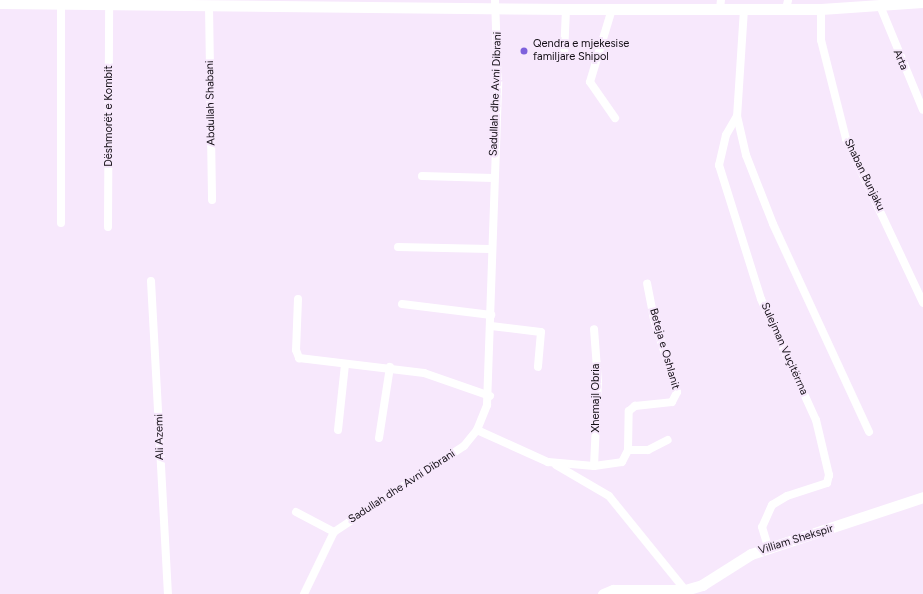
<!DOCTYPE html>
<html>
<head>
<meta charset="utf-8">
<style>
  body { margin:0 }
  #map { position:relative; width:923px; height:594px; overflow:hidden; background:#f7e8fc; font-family:Figtree,sans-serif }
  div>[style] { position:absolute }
  .street>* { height:8px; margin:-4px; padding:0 4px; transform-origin:4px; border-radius:4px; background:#fff }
  .secondary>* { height:11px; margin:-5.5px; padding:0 5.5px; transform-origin:5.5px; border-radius:5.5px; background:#fff }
  .dots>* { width:11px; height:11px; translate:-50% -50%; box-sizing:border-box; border:2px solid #f7e8fc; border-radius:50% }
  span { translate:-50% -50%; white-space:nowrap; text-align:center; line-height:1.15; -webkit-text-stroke:4px #f7e8fc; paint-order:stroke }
  .poi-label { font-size:11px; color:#120d14 }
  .left { translate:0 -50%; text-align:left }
  .street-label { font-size:11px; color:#120d14 }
</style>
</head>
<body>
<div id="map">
  <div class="street">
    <i style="left:61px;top:4px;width:219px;rotate:90deg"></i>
    <i style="left:209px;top:6px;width:194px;rotate:89.1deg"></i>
    <i style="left:881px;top:8px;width:110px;rotate:67.6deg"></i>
    <i style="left:612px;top:9px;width:76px;rotate:106.8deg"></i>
    <i style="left:590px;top:82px;width:44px;rotate:55.2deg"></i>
    <i style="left:720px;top:9px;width:9px;rotate:-84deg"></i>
    <i style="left:744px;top:9px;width:107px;rotate:93.7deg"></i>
    <i style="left:737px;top:116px;width:40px;rotate:77deg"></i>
    <i style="left:746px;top:155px;width:74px;rotate:68.6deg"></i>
    <i style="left:773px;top:224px;width:229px;rotate:65.2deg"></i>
    <i style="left:786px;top:9px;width:9px;rotate:-77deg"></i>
    <i style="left:821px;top:9px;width:31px;rotate:90deg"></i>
    <i style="left:821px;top:40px;width:102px;rotate:75.8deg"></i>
    <i style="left:846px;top:139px;width:181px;rotate:64.8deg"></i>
    <i style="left:548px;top:58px;width:16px;rotate:-11deg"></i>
    <i style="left:564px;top:55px;width:46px;rotate:-87.5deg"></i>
    <i style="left:737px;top:116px;width:22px;rotate:120deg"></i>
    <i style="left:726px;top:135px;width:31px;rotate:103deg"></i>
    <i style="left:719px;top:165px;width:140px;rotate:72.6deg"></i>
    <i style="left:761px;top:299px;width:133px;rotate:65.6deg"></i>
    <i style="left:816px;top:420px;width:57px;rotate:76.7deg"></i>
    <i style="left:829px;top:475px;width:8px;rotate:104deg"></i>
    <i style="left:827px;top:483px;width:42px;rotate:162deg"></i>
    <i style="left:787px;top:496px;width:17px;rotate:149deg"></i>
    <i style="left:772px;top:505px;width:24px;rotate:114deg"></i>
    <i style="left:762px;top:527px;width:21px;rotate:73deg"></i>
    <i style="left:422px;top:176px;width:71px;rotate:1.6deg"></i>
    <i style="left:108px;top:227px;width:223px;rotate:-89.7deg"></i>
    <i style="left:398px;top:247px;width:92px;rotate:1.2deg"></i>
    <i style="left:151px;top:281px;width:313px;rotate:86.9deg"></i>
    <i style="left:298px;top:299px;width:51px;rotate:92.2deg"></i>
    <i style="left:296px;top:350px;width:9px;rotate:69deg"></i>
    <i style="left:299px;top:358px;width:126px;rotate:6.8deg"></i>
    <i style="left:424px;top:373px;width:70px;rotate:19.2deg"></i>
    <i style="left:402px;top:304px;width:90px;rotate:7deg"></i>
    <i style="left:491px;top:326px;width:50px;rotate:6.8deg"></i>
    <i style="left:541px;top:332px;width:35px;rotate:95deg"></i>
    <i style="left:338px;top:430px;width:66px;rotate:-83.9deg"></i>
    <i style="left:477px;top:430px;width:78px;rotate:24.3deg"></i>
    <i style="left:548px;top:462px;width:46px;rotate:5deg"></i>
    <i style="left:594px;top:466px;width:28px;rotate:-8deg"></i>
    <i style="left:622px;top:462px;width:13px;rotate:-63deg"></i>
    <i style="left:628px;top:450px;width:39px;rotate:-89deg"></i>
    <i style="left:629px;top:411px;width:8px;rotate:-40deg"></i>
    <i style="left:635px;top:406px;width:37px;rotate:-6deg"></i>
    <i style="left:672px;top:402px;width:11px;rotate:-63deg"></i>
    <i style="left:677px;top:392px;width:77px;rotate:-107.5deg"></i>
    <i style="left:654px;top:319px;width:36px;rotate:-101deg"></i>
    <i style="left:379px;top:438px;width:72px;rotate:-81.2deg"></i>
    <i style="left:628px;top:450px;width:20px"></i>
    <i style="left:648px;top:450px;width:22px;rotate:-27deg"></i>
    <i style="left:556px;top:465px;width:61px;rotate:30.3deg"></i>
    <i style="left:609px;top:496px;width:121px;rotate:51deg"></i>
    <i style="left:594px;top:466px;width:84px;rotate:-87.3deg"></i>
    <i style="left:598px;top:382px;width:53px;rotate:-94.3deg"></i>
    <i style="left:296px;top:512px;width:43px;rotate:27.8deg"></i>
    <i style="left:304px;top:594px;width:69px;rotate:-64.2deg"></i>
    <i style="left:334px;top:532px;width:156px;rotate:-33.5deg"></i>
    <i style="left:464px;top:446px;width:21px;rotate:-51deg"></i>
    <i style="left:477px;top:430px;width:27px;rotate:-68deg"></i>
    <i style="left:487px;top:405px;width:323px;rotate:-88deg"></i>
    <i style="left:498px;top:82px;width:82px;rotate:-92.1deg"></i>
  </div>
  <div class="secondary">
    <i style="left:0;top:3px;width:566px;rotate:0.61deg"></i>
    <i style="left:566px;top:9px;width:255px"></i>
    <i style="left:821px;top:9px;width:102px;rotate:-3.9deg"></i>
    <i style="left:603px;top:594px;width:11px;rotate:-22deg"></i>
    <i style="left:613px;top:590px;width:72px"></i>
    <i style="left:685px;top:590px;width:18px;rotate:-16deg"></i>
    <i style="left:702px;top:585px;width:58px;rotate:-32.3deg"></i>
    <i style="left:751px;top:554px;width:181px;rotate:-18.3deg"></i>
  </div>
  <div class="dots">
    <i style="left:524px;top:51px;background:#7e61dc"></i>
  </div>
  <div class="poi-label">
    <span class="left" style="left:533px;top:51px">Qendra e mjekesise<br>familjare Shipol</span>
  </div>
  <div class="street-label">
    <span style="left:900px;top:60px;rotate:67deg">Arta</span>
    <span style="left:496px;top:94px;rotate:-88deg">Sadullah dhe Avni Dibrani</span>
    <span style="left:211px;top:103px;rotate:-91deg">Abdullah Shabani</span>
    <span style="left:109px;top:116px;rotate:-90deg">Dëshmorët e Kombit</span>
    <span style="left:864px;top:175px;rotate:64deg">Shaban Bunjaku</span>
    <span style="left:664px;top:349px;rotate:74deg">Beteja e Oshlanit</span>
    <span style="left:784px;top:349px;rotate:66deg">Sulejman Vuçitërrna</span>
    <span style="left:596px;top:398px;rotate:-90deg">Xhemajl Obria</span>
    <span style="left:160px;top:437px;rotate:-91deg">Ali Azemi</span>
    <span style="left:402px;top:487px;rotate:-33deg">Sadullah dhe Avni Dibrani</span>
    <span style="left:796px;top:540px;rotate:-17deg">Villiam Shekspir</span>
  </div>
</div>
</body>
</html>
